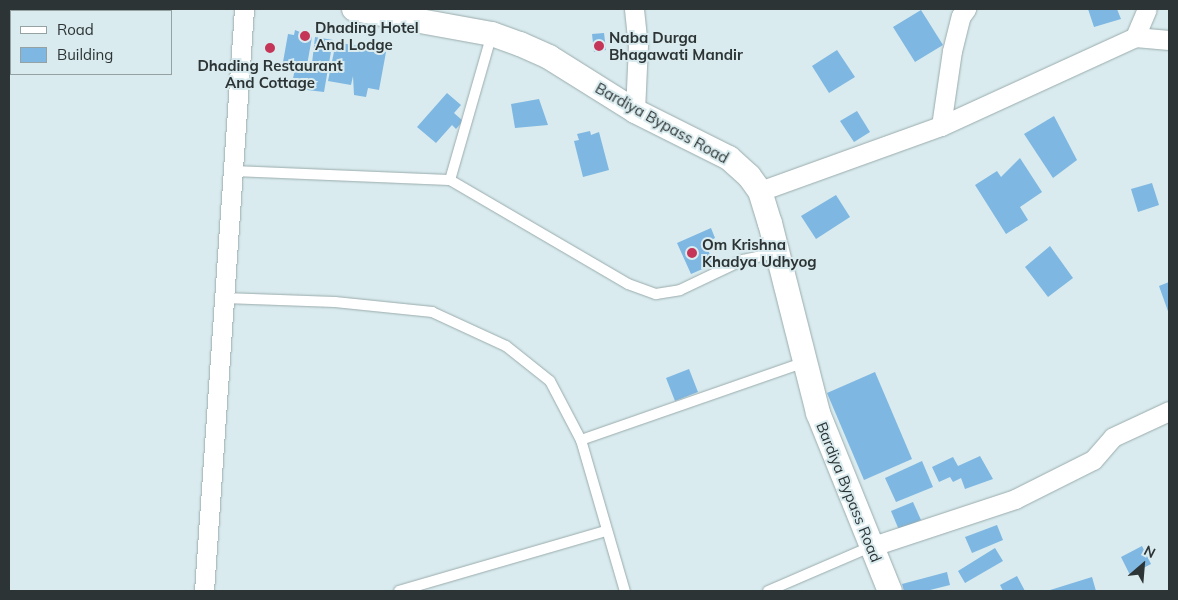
<!DOCTYPE html>
<html>
<head>
<meta charset="utf-8">
<style>
  body { margin:0 }
  #map { position:relative; width:1178px; height:600px; overflow:hidden; background:#d9ebee; font-family:Mulish,sans-serif }
  div>[style] { position:absolute }
  .building>* { inset:0; background:#7db7e2 }
  .roads { filter:drop-shadow(0 0 1px #9aabad) drop-shadow(0 0 1px #9aabad) }
  .service>* { height:10px; margin:-5px; padding:0 5px; transform-origin:5px; border-radius:5px; background:#fff }
  .minor>* { height:19px; margin:-9.5px; padding:0 9.5px; transform-origin:9.5px; border-radius:9.5px; background:#fff }
  .tertiary>* { height:24px; margin:-12px; padding:0 12px; transform-origin:12px; border-radius:12px; background:#fff }
  .dots>* { width:14px; height:14px; translate:-50% -50%; box-sizing:border-box; border:2px solid #d9ebee; border-radius:50% }
  span { translate:-50% -50%; white-space:nowrap; text-align:center; line-height:1.15; -webkit-text-stroke:4px #d9ebee; paint-order:stroke }
  .poi-label { font-size:15px; color:#2d3435; font-weight:700 }
  .left { translate:0 -50%; text-align:left }
  .street-label { font-size:15px; color:#2d3435 }
  .frame { position:absolute; inset:0; border:10px solid #2d3435; pointer-events:none }
  .legend { position:absolute; left:10px; top:10px; width:162px; height:65px; box-sizing:border-box; background:#d9ebee; border:1px solid #94a2a4; margin:0; padding:6px 9px; list-style:none; font-size:15px; color:#2d3435 }
  .legend li { display:flex; align-items:center; gap:10px; height:25px }
  .legend b { width:25px; border:1px solid #94a2a4 }
  .north { position:absolute; left:1118px; top:540px; width:50px; height:50px; -webkit-text-stroke:4px #d9ebee; paint-order:stroke; rotate:27deg; font-size:14px; font-weight:700; line-height:20px; text-align:center; color:#2d3435 }
  .north::after { content:''; display:block; margin:auto; width:18px; height:22px; background:#2d3435; clip-path:polygon(50% 0,100% 100%,50% 72%,0 100%) }
</style>
</head>
<body>
<div id="map">
  <div class="building">
    <i style="clip-path:polygon(9px 9px,22px 9px,11px 11px,10px 21px)"></i>
    <i style="clip-path:polygon(48px 9px,73px 9px,75px 11px,45px 11px)"></i>
    <i style="clip-path:polygon(134px 9px,156px 9px,158px 11px,131px 11px)"></i>
    <i style="clip-path:polygon(1088px 9px,1117px 9px,1121px 19px,1094px 27px)"></i>
    <i style="clip-path:polygon(921px 10px,943px 45px,915px 62px,893px 27px)"></i>
    <i style="clip-path:polygon(295px 30px,312px 37px,306px 71px,311px 72px,315px 37px,333px 40px,324px 92px,291px 88px,296px 64px,283px 62px,288px 34px,294px 35px)"></i>
    <i style="clip-path:polygon(604px 33px,606px 50px,594px 52px,592px 34px)"></i>
    <i style="clip-path:polygon(336px 42px,368px 48px,369px 43px,381px 45px,380px 51px,386px 52px,379px 90px,368px 88px,366px 97px,354px 95px,353px 76px,351px 85px,328px 81px)"></i>
    <i style="clip-path:polygon(837px 50px,855px 77px,829px 93px,812px 66px)"></i>
    <i style="clip-path:polygon(447px 93px,461px 105px,454px 113px,463px 121px,456px 129px,452px 125px,436px 143px,417px 127px)"></i>
    <i style="clip-path:polygon(539px 99px,548px 125px,515px 128px,511px 104px)"></i>
    <i style="clip-path:polygon(857px 111px,870px 132px,854px 142px,840px 121px)"></i>
    <i style="clip-path:polygon(1054px 116px,1077px 160px,1053px 178px,1024px 134px)"></i>
    <i style="clip-path:polygon(590px 131px,591px 135px,599px 132px,609px 170px,583px 177px,574px 141px,579px 140px,577px 134px)"></i>
    <i style="clip-path:polygon(1020px 158px,1042px 192px,1020px 207px,1028px 220px,1006px 234px,975px 185px,997px 171px,1001px 177px)"></i>
    <i style="clip-path:polygon(1152px 183px,1159px 205px,1138px 212px,1131px 189px)"></i>
    <i style="clip-path:polygon(836px 195px,850px 217px,816px 239px,801px 216px)"></i>
    <i style="clip-path:polygon(711px 228px,715px 238px,705px 243px,714px 264px,691px 274px,677px 243px)"></i>
    <i style="clip-path:polygon(1050px 246px,1073px 278px,1048px 297px,1025px 267px)"></i>
    <i style="clip-path:polygon(1169px 282px,1169px 314px,1159px 286px)"></i>
    <i style="clip-path:polygon(689px 369px,698px 392px,675px 401px,666px 378px)"></i>
    <i style="clip-path:polygon(875px 372px,912px 459px,864px 480px,827px 393px)"></i>
    <i style="clip-path:polygon(980px 456px,993px 479px,965px 489px,961px 478px,953px 482px,950px 477px,939px 482px,932px 467px,953px 457px,958px 466px)"></i>
    <i style="clip-path:polygon(922px 461px,933px 487px,896px 502px,885px 478px)"></i>
    <i style="clip-path:polygon(913px 502px,921px 520px,899px 530px,891px 511px)"></i>
    <i style="clip-path:polygon(997px 525px,1003px 540px,972px 553px,965px 537px)"></i>
    <i style="clip-path:polygon(1142px 546px,1151px 564px,1130px 575px,1121px 557px)"></i>
    <i style="clip-path:polygon(995px 548px,1003px 561px,965px 583px,958px 571px)"></i>
    <i style="clip-path:polygon(947px 572px,950px 585px,926px 591px,904px 591px,902px 584px)"></i>
    <i style="clip-path:polygon(1017px 576px,1025px 591px,1003px 591px,1000px 585px)"></i>
    <i style="clip-path:polygon(1092px 577px,1096px 591px,1047px 591px)"></i>
  </div>
  <div class="roads">
    <div class="service">
      <i style="left:233px;top:171px;width:217px;rotate:2.4deg"></i>
      <i style="left:450px;top:180px;width:206px;rotate:30.3deg"></i>
      <i style="left:628px;top:284px;width:30px;rotate:20deg"></i>
      <i style="left:656px;top:294px;width:24px;rotate:-9deg"></i>
      <i style="left:680px;top:290px;width:70px;rotate:-25.5deg"></i>
      <i style="left:743px;top:260px;width:35px;rotate:-12deg"></i>
      <i style="left:450px;top:180px;width:152px;rotate:-74deg"></i>
      <i style="left:224px;top:298px;width:111px;rotate:2.1deg"></i>
      <i style="left:335px;top:302px;width:98px;rotate:5.9deg"></i>
      <i style="left:432px;top:312px;width:81px;rotate:24.7deg"></i>
      <i style="left:506px;top:346px;width:56px;rotate:38.5deg"></i>
      <i style="left:550px;top:381px;width:67px;rotate:62.3deg"></i>
      <i style="left:581px;top:440px;width:157px;rotate:73.8deg"></i>
      <i style="left:581px;top:440px;width:237px;rotate:-19.2deg"></i>
      <i style="left:399px;top:591px;width:216px;rotate:-16.2deg"></i>
      <i style="left:768px;top:591px;width:111px;rotate:-23.3deg"></i>
    </div>
    <div class="minor">
      <i style="left:634px;top:9px;width:36px;rotate:84deg"></i>
      <i style="left:638px;top:45px;width:66px;rotate:92.6deg"></i>
      <i style="left:1135px;top:37px;width:30px;rotate:-67deg"></i>
      <i style="left:941px;top:126px;width:76px;rotate:-81.7deg"></i>
      <i style="left:952px;top:51px;width:36px;rotate:-76deg"></i>
      <i style="left:961px;top:16px;width:9px;rotate:-54deg"></i>
      <i style="left:760px;top:191px;width:192px;rotate:-19.8deg"></i>
      <i style="left:941px;top:126px;width:213px;rotate:-24.6deg"></i>
      <i style="left:1135px;top:37px;width:34px;rotate:5deg"></i>
      <i style="left:870px;top:547px;width:153px;rotate:-18.3deg"></i>
      <i style="left:1015px;top:499px;width:87px;rotate:-26.6deg"></i>
      <i style="left:1093px;top:460px;width:30px;rotate:-49deg"></i>
      <i style="left:1113px;top:437px;width:62px;rotate:-24.9deg"></i>
      <i style="left:204px;top:591px;width:583px;rotate:-86.07deg"></i>
    </div>
    <div class="tertiary">
      <i style="left:354px;top:9px;width:140px;rotate:10.3deg"></i>
      <i style="left:492px;top:34px;width:30px;rotate:20deg"></i>
      <i style="left:520px;top:44px;width:32px;rotate:24deg"></i>
      <i style="left:549px;top:57px;width:102px;rotate:32.1deg"></i>
      <i style="left:635px;top:111px;width:105px;rotate:26.6deg"></i>
      <i style="left:729px;top:158px;width:27px;rotate:42deg"></i>
      <i style="left:749px;top:176px;width:19px;rotate:54deg"></i>
      <i style="left:760px;top:191px;width:34px;rotate:73deg"></i>
      <i style="left:770px;top:223px;width:196px;rotate:75.8deg"></i>
      <i style="left:818px;top:413px;width:192px;rotate:68deg"></i>
    </div>
  </div>
  <div class="dots">
    <i style="left:305px;top:36px;background:#c53558"></i>
    <i style="left:599px;top:46px;background:#c53558"></i>
    <i style="left:270px;top:48px;background:#c53558"></i>
    <i style="left:692px;top:253px;background:#c53558"></i>
  </div>
  <div class="poi-label">
    <span class="left" style="left:315px;top:36px">Dhading Hotel<br>And Lodge</span>
    <span class="left" style="left:609px;top:46px">Naba Durga<br>Bhagawati Mandir</span>
    <span style="left:270px;top:74px">Dhading Restaurant<br>And Cottage</span>
    <span class="left" style="left:702px;top:253px">Om Krishna<br>Khadya Udhyog</span>
  </div>
  <div class="street-label">
    <span style="left:662px;top:123px;rotate:29deg">Bardiya Bypass Road</span>
    <span style="left:849px;top:492px;rotate:68deg">Bardiya Bypass Road</span>
  </div>
  <div class="frame"></div>
  <ul class="legend">
  <li><b style="height:6px;background:#fff"></b>Road</li>
  <li><b style="height:14px;background:#7db7e2"></b>Building</li>
  </ul>
  <div class="north">N</div>
</div>
</body>
</html>
